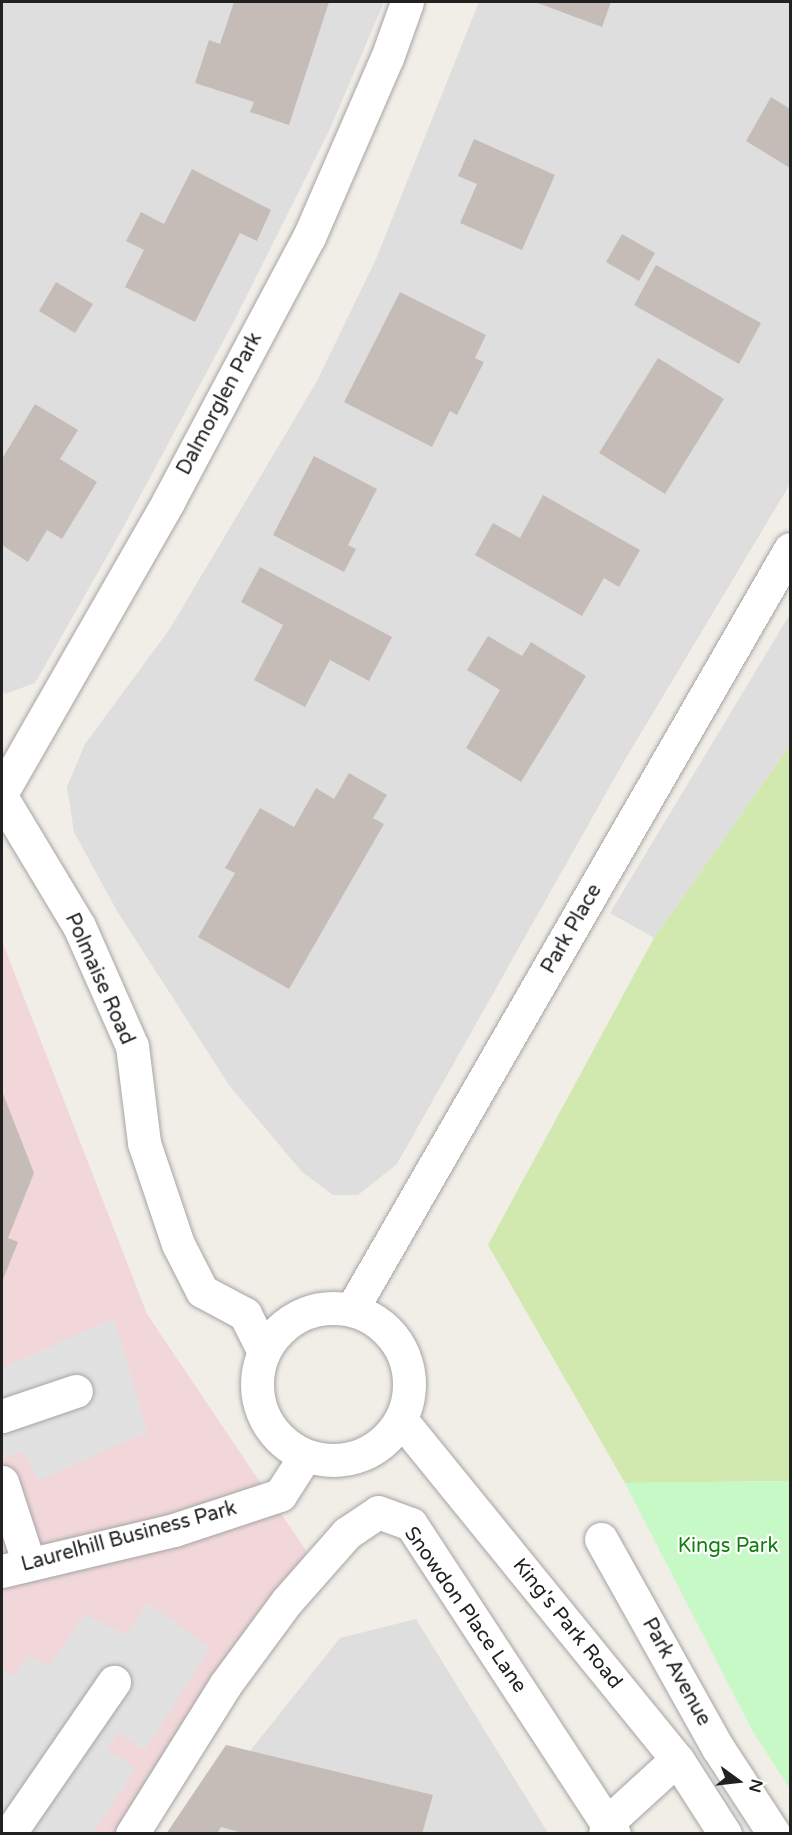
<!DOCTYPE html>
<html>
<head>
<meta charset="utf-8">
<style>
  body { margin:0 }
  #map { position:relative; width:792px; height:1835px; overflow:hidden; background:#f1ede7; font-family:"Varela Round",sans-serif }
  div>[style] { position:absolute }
  .residential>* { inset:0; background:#dfdede }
  .commercial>* { inset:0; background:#f1d7d9 }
  .grass>* { inset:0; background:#d1e9af }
  .park>* { inset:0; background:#c7f9c6 }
  .parking>* { inset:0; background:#e1e1e1 }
  .building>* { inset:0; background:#c6bcb7 }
  .roads { filter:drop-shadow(0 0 2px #a5a5a5) drop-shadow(0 0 2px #a5a5a5) }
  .minor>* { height:33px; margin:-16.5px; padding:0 16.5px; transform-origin:16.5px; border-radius:16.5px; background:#fff }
  .minor>.ring { margin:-16.5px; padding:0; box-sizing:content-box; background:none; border:33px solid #fff; border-radius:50% }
  span { translate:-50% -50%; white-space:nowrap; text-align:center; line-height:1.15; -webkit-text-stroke:4.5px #fff; paint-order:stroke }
  .street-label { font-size:20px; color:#212121 }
  .park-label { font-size:20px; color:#0f7f0e }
  .frame { position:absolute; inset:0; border:3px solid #212121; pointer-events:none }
  .north { position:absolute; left:708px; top:1751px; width:60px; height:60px; -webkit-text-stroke:4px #fff; paint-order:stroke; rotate:105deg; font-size:16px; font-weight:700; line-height:24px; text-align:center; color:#212121 }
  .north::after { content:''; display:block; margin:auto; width:21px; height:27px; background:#212121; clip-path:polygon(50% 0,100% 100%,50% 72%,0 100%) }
</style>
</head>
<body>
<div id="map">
  <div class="residential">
    <i style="clip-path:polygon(2px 2px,384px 2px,330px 129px,232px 325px,118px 537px,35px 683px,5px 694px,2px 690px)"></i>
    <i style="clip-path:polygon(479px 2px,790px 2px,790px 484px,623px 763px,397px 1164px,358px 1195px,333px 1195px,302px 1172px,229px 1085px,117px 911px,74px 832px,67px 787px,85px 744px,169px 630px,316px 383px,376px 259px)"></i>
    <i style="clip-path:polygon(790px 614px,790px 745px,654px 938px,610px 913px)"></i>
    <i style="clip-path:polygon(416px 1619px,548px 1833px,184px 1834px,340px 1638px)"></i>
  </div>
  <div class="commercial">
    <i style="clip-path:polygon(2px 941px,147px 1314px,307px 1552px,120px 1833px,2px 1833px)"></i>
  </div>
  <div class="grass">
    <i style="clip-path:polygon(790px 745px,790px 1481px,625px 1483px,488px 1245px,654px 938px)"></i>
  </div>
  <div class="park">
    <i style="clip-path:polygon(790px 1481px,790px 1789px,752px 1730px,625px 1483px)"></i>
  </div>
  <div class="parking">
    <i style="clip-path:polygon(114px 1318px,147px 1432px,39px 1480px,23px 1451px,2px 1458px,2px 1368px)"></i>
    <i style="clip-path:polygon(148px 1603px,210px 1648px,145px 1750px,119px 1734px,107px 1749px,136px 1769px,93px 1833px,2px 1833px,2px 1669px,14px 1676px,26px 1656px,50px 1665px,85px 1614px,125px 1635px)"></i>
  </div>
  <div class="building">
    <i style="clip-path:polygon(234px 2px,329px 2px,289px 125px,250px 112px,254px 102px,195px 83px,209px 40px,220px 44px)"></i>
    <i style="clip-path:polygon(535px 2px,611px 2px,602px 27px)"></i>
    <i style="clip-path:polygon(771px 97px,790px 109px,790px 168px,746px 141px)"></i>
    <i style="clip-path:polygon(474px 139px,555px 175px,522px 250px,460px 223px,477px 184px,458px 176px)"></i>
    <i style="clip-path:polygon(192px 169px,271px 210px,257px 241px,240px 233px,195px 322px,125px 287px,144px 250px,126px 241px,141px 212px,164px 224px)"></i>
    <i style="clip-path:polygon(622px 234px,655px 253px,639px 281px,606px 262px)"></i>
    <i style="clip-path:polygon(656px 265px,761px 323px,739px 364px,634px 305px)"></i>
    <i style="clip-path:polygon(56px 282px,93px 304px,75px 333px,39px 311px)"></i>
    <i style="clip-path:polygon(400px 292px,486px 335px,475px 358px,484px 362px,457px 415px,450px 411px,432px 447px,344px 402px)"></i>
    <i style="clip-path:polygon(658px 358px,724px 399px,665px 494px,599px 453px)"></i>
    <i style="clip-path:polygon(35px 404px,78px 430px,60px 459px,97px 482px,62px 539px,47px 530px,28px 562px,2px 545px,2px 459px)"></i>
    <i style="clip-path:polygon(314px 456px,377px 489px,348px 545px,356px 549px,344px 572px,273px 535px)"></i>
    <i style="clip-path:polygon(543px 495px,640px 550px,619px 587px,604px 578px,582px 616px,475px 555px,493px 523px,520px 538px)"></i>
    <i style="clip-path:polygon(260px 567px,392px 637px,369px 681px,330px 660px,305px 707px,254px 680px,283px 625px,241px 602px)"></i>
    <i style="clip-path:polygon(488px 636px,522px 656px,531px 642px,586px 676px,521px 782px,466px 748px,500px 690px,467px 670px)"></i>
    <i style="clip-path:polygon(349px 773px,387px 795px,373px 818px,384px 824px,289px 989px,198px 937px,235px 873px,225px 868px,260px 808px,294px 827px,316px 788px,334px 799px)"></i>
    <i style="clip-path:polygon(2px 1091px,34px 1173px,8px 1238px,18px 1242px,2px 1282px)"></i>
    <i style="clip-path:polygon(226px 1745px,433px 1795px,422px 1834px,247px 1834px,221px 1827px,217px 1834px,166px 1834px)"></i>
  </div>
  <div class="roads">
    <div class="minor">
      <i style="left:2px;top:792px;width:336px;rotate:-60.2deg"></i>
      <i style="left:169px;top:500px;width:298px;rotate:-62deg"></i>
      <i style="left:309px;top:237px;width:195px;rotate:-66.5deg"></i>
      <i style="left:387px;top:58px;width:59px;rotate:-70.3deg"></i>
      <i style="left:2px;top:798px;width:149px;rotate:59deg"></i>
      <i style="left:79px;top:926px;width:131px;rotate:66.2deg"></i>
      <i style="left:132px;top:1046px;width:98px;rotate:82.9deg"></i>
      <i style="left:144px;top:1143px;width:107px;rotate:71.4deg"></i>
      <i style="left:178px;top:1244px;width:53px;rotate:62.9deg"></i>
      <i style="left:202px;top:1291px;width:49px;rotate:28.1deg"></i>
      <i style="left:245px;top:1314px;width:40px;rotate:63.4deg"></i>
      <i class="ring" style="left:257px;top:1308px;width:119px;height:119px"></i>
      <i style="left:352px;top:1309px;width:877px;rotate:-60.04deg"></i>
      <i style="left:2px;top:1416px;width:78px;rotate:-18.7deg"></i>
      <i style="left:402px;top:1421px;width:436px;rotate:50.9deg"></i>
      <i style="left:677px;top:1759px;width:89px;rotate:57.4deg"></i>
      <i style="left:2px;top:1482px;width:86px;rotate:71.8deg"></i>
      <i style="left:601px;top:1539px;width:240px;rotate:60.8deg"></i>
      <i style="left:718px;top:1748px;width:103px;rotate:56.9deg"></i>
      <i style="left:2px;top:1571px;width:177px;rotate:-13.4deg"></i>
      <i style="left:174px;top:1530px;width:112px;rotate:-18.3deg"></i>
      <i style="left:280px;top:1495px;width:46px;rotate:-57.3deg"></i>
      <i style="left:9px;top:1834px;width:185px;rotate:-55.4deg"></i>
      <i style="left:132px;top:1834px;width:176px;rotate:-58deg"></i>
      <i style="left:225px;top:1685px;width:104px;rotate:-53.6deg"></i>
      <i style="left:287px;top:1601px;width:91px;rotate:-48.6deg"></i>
      <i style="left:347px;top:1533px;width:37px;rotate:-34deg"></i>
      <i style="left:378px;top:1512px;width:35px;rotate:20deg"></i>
      <i style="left:411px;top:1524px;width:371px;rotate:56.8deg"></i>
      <i style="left:605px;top:1834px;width:12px;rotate:-76deg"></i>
      <i style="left:608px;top:1822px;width:93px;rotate:-42.4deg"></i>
    </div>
  </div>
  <div class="street-label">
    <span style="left:220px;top:404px;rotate:-62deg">Dalmorglen Park</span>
    <span style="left:572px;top:929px;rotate:-60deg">Park Place</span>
    <span style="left:99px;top:979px;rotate:66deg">Polmaise Road</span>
    <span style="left:129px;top:1537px;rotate:-15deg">Laurelhill Business Park</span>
    <span style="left:465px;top:1610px;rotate:55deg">Snowdon Place Lane</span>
    <span style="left:567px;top:1624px;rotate:51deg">King's Park Road</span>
    <span style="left:676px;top:1672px;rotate:61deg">Park Avenue</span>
  </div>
  <div class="park-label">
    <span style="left:728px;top:1546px">Kings Park</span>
  </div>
  <div class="frame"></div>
  <div class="north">N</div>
</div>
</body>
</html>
